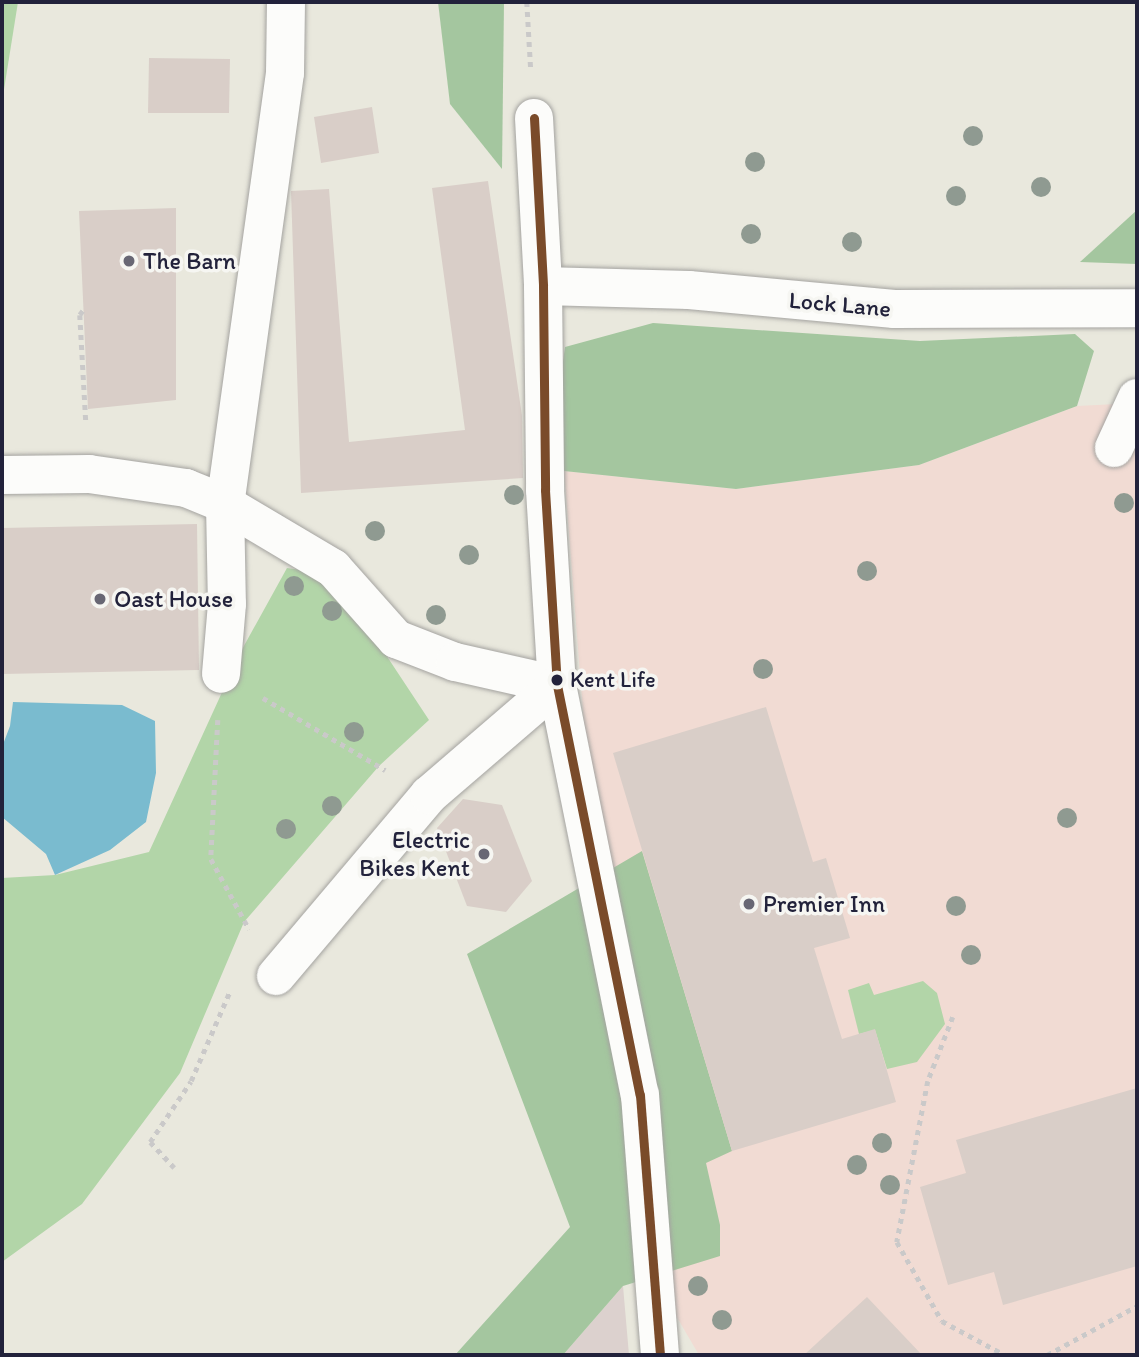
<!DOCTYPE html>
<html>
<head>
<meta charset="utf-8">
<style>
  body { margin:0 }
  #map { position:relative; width:1139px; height:1357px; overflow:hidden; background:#e9e8dd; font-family:Itim,sans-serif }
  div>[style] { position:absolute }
  .built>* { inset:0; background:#f1dbd3 }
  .industrial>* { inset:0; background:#dcd1ce }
  .green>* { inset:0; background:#b2d5a8 }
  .forest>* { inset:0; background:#a4c69f }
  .water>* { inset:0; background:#7abbcf }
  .building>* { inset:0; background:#d9cec8 }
  .path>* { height:4.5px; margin-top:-2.25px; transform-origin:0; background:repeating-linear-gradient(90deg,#cac9c9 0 5px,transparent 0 10px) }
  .roads { filter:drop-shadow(0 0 2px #a4a3a0) drop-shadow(0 0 2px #a4a3a0) }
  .minor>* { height:38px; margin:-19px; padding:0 19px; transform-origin:19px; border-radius:19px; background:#fcfcfa }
  .bus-1>* { height:9px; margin:-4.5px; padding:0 4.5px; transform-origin:4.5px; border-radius:4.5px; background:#7a4b2a }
  .trees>* { width:20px; height:20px; margin:-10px; border-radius:50%; background:#8f9a91 }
  .dots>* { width:19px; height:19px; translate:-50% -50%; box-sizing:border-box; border:4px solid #f6f6f2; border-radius:50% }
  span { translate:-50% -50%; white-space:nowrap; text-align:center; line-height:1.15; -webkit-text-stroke:7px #f6f6f2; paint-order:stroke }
  .bus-label { font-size:22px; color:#22223b }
  .left { translate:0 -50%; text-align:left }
  .poi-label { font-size:24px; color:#22223b }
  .right { translate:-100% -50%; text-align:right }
  .street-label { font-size:24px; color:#22223b }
  .frame { position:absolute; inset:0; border:4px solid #22223b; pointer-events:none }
</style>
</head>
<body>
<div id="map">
  <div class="built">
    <i style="clip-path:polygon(1137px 403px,1137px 1351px,1130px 1355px,699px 1355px,668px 1302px,585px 737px,564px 471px,736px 489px,919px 465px,1077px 406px)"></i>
  </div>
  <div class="industrial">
    <i style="clip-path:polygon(623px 1286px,629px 1355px,563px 1355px)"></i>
  </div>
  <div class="green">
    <i style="clip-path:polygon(2px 2px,18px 2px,2px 102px)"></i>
    <i style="clip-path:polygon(287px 568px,322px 573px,355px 608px,429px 720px,379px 766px,244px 922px,180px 1073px,82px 1204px,2px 1262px,2px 878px,55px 875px,149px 852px,240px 653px)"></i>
    <i style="clip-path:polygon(923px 981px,937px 993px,945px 1024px,917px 1062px,887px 1069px,875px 1030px,859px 1034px,848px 990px,869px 983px,874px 995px)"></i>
  </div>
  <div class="forest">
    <i style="clip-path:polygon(438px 2px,504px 2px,502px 169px,450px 104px)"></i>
    <i style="clip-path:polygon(1137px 210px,1137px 264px,1080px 262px)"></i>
    <i style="clip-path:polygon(653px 323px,920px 341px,1075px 334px,1094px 351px,1077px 406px,919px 465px,736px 489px,564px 471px,556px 411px,565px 347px)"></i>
    <i style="clip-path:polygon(642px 851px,732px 1151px,706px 1163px,720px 1225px,720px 1256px,623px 1286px,563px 1355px,455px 1355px,570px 1227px,467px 954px)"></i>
  </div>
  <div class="water">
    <i style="clip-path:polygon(13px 702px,122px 705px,155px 721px,156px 773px,146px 822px,110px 850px,55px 875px,46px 854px,2px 817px,2px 747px,10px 726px)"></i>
  </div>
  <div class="building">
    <i style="clip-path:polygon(149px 58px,230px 59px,229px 113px,148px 113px)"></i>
    <i style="clip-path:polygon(372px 107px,379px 153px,321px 163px,314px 117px)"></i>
    <i style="clip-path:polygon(488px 181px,522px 416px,523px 478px,301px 493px,291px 191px,329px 189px,349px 442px,465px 430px,432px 188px)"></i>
    <i style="clip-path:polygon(176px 208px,176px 400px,88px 409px,79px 211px)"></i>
    <i style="clip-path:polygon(197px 524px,199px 670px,2px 674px,2px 528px)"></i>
    <i style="clip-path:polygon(766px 707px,813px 862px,826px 858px,850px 938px,814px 948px,842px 1039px,875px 1029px,896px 1102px,732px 1151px,613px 753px)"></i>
    <i style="clip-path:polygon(463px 799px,502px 805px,532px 881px,506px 912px,467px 906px,437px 828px)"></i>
    <i style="clip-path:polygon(1137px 1088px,1137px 1266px,1003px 1305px,994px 1272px,948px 1285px,920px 1187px,966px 1173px,956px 1140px)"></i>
    <i style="clip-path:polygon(867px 1297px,922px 1355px,804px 1355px)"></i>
  </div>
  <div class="path">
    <i style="left:527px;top:2px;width:69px;rotate:86.7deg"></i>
    <i style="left:83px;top:311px;width:5px;rotate:127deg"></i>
    <i style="left:80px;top:315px;width:109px;rotate:86.8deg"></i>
    <i style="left:263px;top:698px;width:142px;rotate:30.5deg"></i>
    <i style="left:218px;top:720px;width:139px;rotate:92.9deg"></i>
    <i style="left:211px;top:859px;width:80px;rotate:61.5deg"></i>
    <i style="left:953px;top:1017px;width:69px;rotate:111.3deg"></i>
    <i style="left:928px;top:1081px;width:164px;rotate:100.9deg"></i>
    <i style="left:897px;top:1242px;width:91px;rotate:60.3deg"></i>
    <i style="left:942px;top:1321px;width:72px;rotate:28.4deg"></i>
    <i style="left:174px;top:1168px;width:35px;rotate:-133deg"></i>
    <i style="left:150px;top:1142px;width:73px;rotate:-56.1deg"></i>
    <i style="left:191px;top:1081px;width:98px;rotate:-66.6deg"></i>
    <i style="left:1047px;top:1355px;width:102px;rotate:-28.6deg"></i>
  </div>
  <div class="roads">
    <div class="minor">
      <i style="left:286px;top:2px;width:71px;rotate:90.8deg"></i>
      <i style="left:285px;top:73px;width:435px;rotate:97.9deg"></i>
      <i style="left:225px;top:504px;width:126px;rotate:30.7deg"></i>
      <i style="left:333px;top:568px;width:95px;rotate:48.4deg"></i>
      <i style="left:396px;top:639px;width:63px;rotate:21.3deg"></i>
      <i style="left:455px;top:662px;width:105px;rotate:12.7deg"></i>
      <i style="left:534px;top:118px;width:168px;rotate:86.9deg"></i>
      <i style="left:543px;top:286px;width:204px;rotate:89.4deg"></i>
      <i style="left:545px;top:490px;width:195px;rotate:86.5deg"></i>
      <i style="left:557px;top:685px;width:418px;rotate:78.6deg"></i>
      <i style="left:640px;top:1095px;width:261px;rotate:85.6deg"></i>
      <i style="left:543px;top:286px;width:146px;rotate:1.6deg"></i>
      <i style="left:689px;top:290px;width:206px;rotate:5.3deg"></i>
      <i style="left:894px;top:309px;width:243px;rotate:-0.2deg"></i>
      <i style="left:1114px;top:448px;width:55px;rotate:-65.3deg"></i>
      <i style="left:2px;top:475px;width:87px;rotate:-0.7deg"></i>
      <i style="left:89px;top:474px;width:98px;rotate:8.2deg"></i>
      <i style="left:186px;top:488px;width:42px;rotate:22.3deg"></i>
      <i style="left:225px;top:504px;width:100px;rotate:88.9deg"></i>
      <i style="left:227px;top:604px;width:70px;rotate:94.9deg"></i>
      <i style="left:276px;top:976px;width:237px;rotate:-49.8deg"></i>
      <i style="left:429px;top:795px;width:169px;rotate:-40.7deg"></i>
    </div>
  </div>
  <div class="bus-1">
    <i style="left:534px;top:118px;width:168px;rotate:86.9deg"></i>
    <i style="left:543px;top:286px;width:204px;rotate:89.4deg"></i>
    <i style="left:545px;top:490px;width:195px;rotate:86.5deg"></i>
    <i style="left:557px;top:685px;width:418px;rotate:78.6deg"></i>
    <i style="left:640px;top:1095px;width:261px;rotate:85.6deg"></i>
  </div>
  <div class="trees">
    <i style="left:973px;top:136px"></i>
    <i style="left:755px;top:162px"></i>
    <i style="left:1041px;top:187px"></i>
    <i style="left:956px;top:196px"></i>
    <i style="left:751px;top:234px"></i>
    <i style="left:852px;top:242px"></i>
    <i style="left:514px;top:495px"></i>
    <i style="left:1124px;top:503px"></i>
    <i style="left:375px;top:531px"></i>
    <i style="left:469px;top:555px"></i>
    <i style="left:867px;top:571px"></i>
    <i style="left:294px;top:586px"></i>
    <i style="left:332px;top:611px"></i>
    <i style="left:436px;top:615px"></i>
    <i style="left:763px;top:669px"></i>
    <i style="left:354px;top:732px"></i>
    <i style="left:332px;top:806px"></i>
    <i style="left:1067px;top:818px"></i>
    <i style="left:286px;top:829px"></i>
    <i style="left:956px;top:906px"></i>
    <i style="left:971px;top:955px"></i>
    <i style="left:882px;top:1143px"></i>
    <i style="left:857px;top:1165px"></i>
    <i style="left:890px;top:1185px"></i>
    <i style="left:698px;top:1286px"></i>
    <i style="left:722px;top:1320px"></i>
  </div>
  <div class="dots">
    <i style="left:129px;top:261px;background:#686774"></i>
    <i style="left:100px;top:599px;background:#686774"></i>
    <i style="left:557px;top:680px;background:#22223b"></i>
    <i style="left:484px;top:854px;background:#686774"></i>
    <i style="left:749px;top:904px;background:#686774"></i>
  </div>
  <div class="bus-label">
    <span class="left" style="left:570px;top:680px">Kent Life</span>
  </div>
  <div class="poi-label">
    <span class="left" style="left:143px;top:261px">The Barn</span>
    <span class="left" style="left:114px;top:599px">Oast House</span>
    <span class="right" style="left:470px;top:854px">Electric<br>Bikes Kent</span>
    <span class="left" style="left:763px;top:904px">Premier Inn</span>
  </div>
  <div class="street-label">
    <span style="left:840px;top:304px;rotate:5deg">Lock Lane</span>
  </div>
  <div class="frame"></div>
</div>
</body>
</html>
